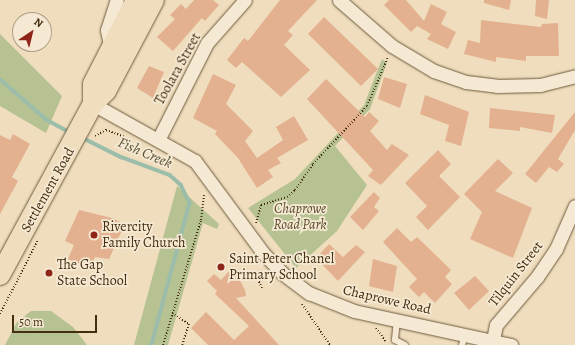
<!DOCTYPE html>
<html>
<head>
<meta charset="utf-8">
<style>
  body { margin:0 }
  #map { position:relative; width:575px; height:345px; overflow:hidden; background:#efddbd; font-family:Alegreya,serif }
  div>[style] { position:absolute }
  .green>* { inset:0; background:#b7c293 }
  .stream>* { height:3.5px; margin:-1.75px; padding:0 1.75px; transform-origin:1.75px; border-radius:1.75px; background:#9bbdaa }
  .building>* { inset:0; background:#e3b18f }
  .path>* { height:2px; margin-top:-1px; transform-origin:0; background:repeating-linear-gradient(90deg,#432e11 0 1px,transparent 0 3px) }
  .roads { filter:drop-shadow(0 0 1px #6e5a3c) drop-shadow(0 0 1px #6e5a3c) }
  .service>* { height:6px; margin:-3px; padding:0 3px; transform-origin:3px; border-radius:3px; background:#f5e9d4 }
  .minor>* { height:13px; margin:-6.5px; padding:0 6.5px; transform-origin:6.5px; border-radius:6.5px; background:#f5e9d4 }
  .primary>* { height:20px; margin:-10px; padding:0 10px; transform-origin:10px; border-radius:10px; background:#efddbd }
  .dots>* { width:11px; height:11px; translate:-50% -50%; box-sizing:border-box; border:2px solid #f5e9d4; border-radius:50% }
  span { translate:-50% -50%; white-space:nowrap; text-align:center; line-height:1.15; -webkit-text-stroke:3.5px #f5e9d4; paint-order:stroke }
  .street-label { font-size:14px; color:#432e11 }
  .park-label { font-size:14px; color:#5a4c2b; font-style:italic }
  .poi-label { font-size:14px; color:#432e11 }
  .left { translate:0 -50%; text-align:left }
  .water-label { font-size:15px; color:#595237; font-style:italic }
  .north { position:absolute; left:12px; top:12px; width:40px; height:40px; box-sizing:border-box; background:#f5e9d4; border:1px solid #ae9e86; border-radius:50%; rotate:35deg; font-size:11px; font-weight:700; line-height:16px; text-align:center; color:#432e11 }
  .north::after { content:''; display:block; margin:auto; width:14px; height:18px; background:#8f2418; clip-path:polygon(50% 0,100% 100%,50% 72%,0 100%) }
  .scale { position:absolute; left:12px; top:315px; width:85px; height:18px; box-sizing:border-box; border:2px solid #432e11; border-top:0; padding-left:5px; font-size:12px; line-height:14px; white-space:nowrap; color:#432e11; -webkit-text-stroke:3px #f5e9d4; paint-order:stroke }
</style>
</head>
<body>
<div id="map">
  <div class="green">
    <i style="clip-path:polygon(0 34px,62px 96px,46px 133px,0 106px)"></i>
    <i style="clip-path:polygon(382px 59px,387px 63px,370px 109px,335px 146px,367px 185px,337px 231px,296px 268px,248px 208px,295px 179px,364px 105px)"></i>
    <i style="clip-path:polygon(177px 186px,219px 224px,217px 229px,203px 223px,168px 345px,134px 345px)"></i>
    <i style="clip-path:polygon(31px 311px,51px 311px,73px 327px,87px 345px,5px 345px,17px 322px)"></i>
  </div>
  <div class="stream">
    <i style="left:0;top:79px;width:62px;rotate:41.1deg"></i>
    <i style="left:47px;top:120px;width:26px;rotate:28deg"></i>
    <i style="left:81px;top:137px;width:45px;rotate:26.6deg"></i>
    <i style="left:121px;top:157px;width:52px;rotate:20.2deg"></i>
    <i style="left:170px;top:175px;width:15px;rotate:42deg"></i>
    <i style="left:181px;top:185px;width:20px;rotate:63deg"></i>
    <i style="left:190px;top:203px;width:147px;rotate:105deg"></i>
  </div>
  <div class="building">
    <i style="clip-path:polygon(194px 0,213px 0,219px 5px,205px 21px,202px 18px,173px 51px,157px 37px,175px 19px,170px 15px,181px 4px,186px 9px)"></i>
    <i style="clip-path:polygon(280px 0,317px 0,288px 31px,293px 35px,284px 45px,310px 70px,281px 97px,242px 62px,236px 68px,227px 60px,244px 38px,248px 41px)"></i>
    <i style="clip-path:polygon(389px 0,406px 0,424px 21px,431px 4px,447px 12px,441px 24px,456px 32px,448px 49px,427px 39px,431px 34px,417px 26px,411px 32px,384px 5px)"></i>
    <i style="clip-path:polygon(484px 0,511px 0,509px 10px,484px 3px)"></i>
    <i style="clip-path:polygon(536px 0,549px 0,547px 19px,535px 16px)"></i>
    <i style="clip-path:polygon(324px 17px,378px 69px,361px 86px,308px 34px)"></i>
    <i style="clip-path:polygon(481px 20px,541px 27px,542px 24px,558px 23px,559px 56px,526px 56px,526px 61px,496px 57px,496px 62px,464px 54px,468px 40px,480px 43px)"></i>
    <i style="clip-path:polygon(149px 66px,164px 72px,153px 98px,137px 88px)"></i>
    <i style="clip-path:polygon(213px 74px,236px 85px,226px 104px,253px 131px,245px 141px,257px 158px,283px 140px,276px 127px,294px 116px,308px 140px,277px 158px,281px 163px,268px 170px,273px 177px,257px 188px,238px 158px,215px 134px,217px 131px,193px 118px)"></i>
    <i style="clip-path:polygon(384px 77px,407px 84px,400px 108px,378px 99px)"></i>
    <i style="clip-path:polygon(326px 79px,365px 117px,369px 112px,379px 121px,370px 131px,387px 150px,392px 144px,409px 155px,381px 185px,368px 176px,373px 170px,307px 99px)"></i>
    <i style="clip-path:polygon(425px 95px,469px 112px,461px 146px,445px 141px,449px 125px,420px 114px)"></i>
    <i style="clip-path:polygon(490px 108px,555px 115px,552px 133px,520px 127px,520px 131px,489px 128px)"></i>
    <i style="clip-path:polygon(575px 112px,575px 130px,558px 159px,564px 164px,557px 172px,549px 167px,536px 183px,525px 174px)"></i>
    <i style="clip-path:polygon(13px 134px,30px 144px,12px 177px,18px 181px,0 214px,0 135px,10px 140px)"></i>
    <i style="clip-path:polygon(438px 150px,451px 164px,439px 176px,460px 197px,428px 230px,416px 217px,427px 206px,405px 183px)"></i>
    <i style="clip-path:polygon(498px 159px,513px 173px,495px 191px,532px 208px,513px 258px,470px 239px,482px 212px,464px 194px)"></i>
    <i style="clip-path:polygon(374px 192px,380px 198px,374px 207px,379px 211px,363px 230px,350px 217px)"></i>
    <i style="clip-path:polygon(79px 210px,112px 218px,120px 222px,123px 228px,109px 259px,95px 257px,90px 269px,68px 259px,74px 245px,65px 241px)"></i>
    <i style="clip-path:polygon(397px 228px,411px 242px,417px 237px,451px 270px,445px 277px,452px 284px,435px 303px,424px 292px,419px 297px,409px 287px,417px 279px,383px 242px)"></i>
    <i style="clip-path:polygon(329px 244px,343px 257px,356px 245px,365px 252px,338px 281px,316px 258px)"></i>
    <i style="clip-path:polygon(373px 259px,397px 266px,393px 292px,369px 286px)"></i>
    <i style="clip-path:polygon(233px 267px,245px 290px,246px 296px,236px 298px,279px 345px,208px 345px,191px 328px,206px 312px,234px 340px,249px 326px,215px 294px,217px 291px,207px 281px,214px 274px,221px 280px)"></i>
    <i style="clip-path:polygon(475px 276px,489px 291px,469px 310px,454px 293px)"></i>
  </div>
  <div class="path">
    <i style="left:95px;top:136px;width:13px;rotate:-29deg"></i>
    <i style="left:106px;top:130px;width:20px;rotate:20deg"></i>
    <i style="left:256px;top:223px;width:19px;rotate:-74deg"></i>
    <i style="left:261px;top:205px;width:27px;rotate:-17deg"></i>
    <i style="left:287px;top:197px;width:11px;rotate:-41deg"></i>
    <i style="left:295px;top:190px;width:32px;rotate:-55deg"></i>
    <i style="left:313px;top:164px;width:79px;rotate:-47deg"></i>
    <i style="left:367px;top:106px;width:53px;rotate:-66.8deg"></i>
    <i style="left:262px;top:288px;width:7px;rotate:-117deg"></i>
    <i style="left:259px;top:282px;width:9px;rotate:-36deg"></i>
    <i style="left:302px;top:304px;width:50px;rotate:55.7deg"></i>
    <i style="left:172px;top:313px;width:20px;rotate:33deg"></i>
    <i style="left:189px;top:324px;width:22px;rotate:108deg"></i>
    <i style="left:0;top:314px;width:83px;rotate:-62.8deg"></i>
    <i style="left:376px;top:328px;width:17px;rotate:54deg"></i>
    <i style="left:163px;top:345px;width:131px;rotate:-73.1deg"></i>
    <i style="left:201px;top:220px;width:25px;rotate:-83deg"></i>
  </div>
  <div class="roads">
    <div class="service">
      <i style="left:397px;top:320px;width:20px;rotate:96deg"></i>
      <i style="left:395px;top:340px;width:11px;rotate:27deg"></i>
      <i style="left:462px;top:345px;width:10px;rotate:-73deg"></i>
    </div>
    <div class="minor">
      <i style="left:339px;top:0;width:70px;rotate:41deg"></i>
      <i style="left:392px;top:46px;width:49px;rotate:30.8deg"></i>
      <i style="left:434px;top:71px;width:34px;rotate:19deg"></i>
      <i style="left:466px;top:82px;width:31px;rotate:7deg"></i>
      <i style="left:497px;top:86px;width:43px;rotate:-1.3deg"></i>
      <i style="left:540px;top:85px;width:36px;rotate:-14deg"></i>
      <i style="left:111px;top:49px;width:19px;rotate:-102deg"></i>
      <i style="left:107px;top:30px;width:32px;rotate:-72deg"></i>
      <i style="left:93px;top:104px;width:117px;rotate:29.2deg"></i>
      <i style="left:195px;top:161px;width:114px;rotate:53.5deg"></i>
      <i style="left:263px;top:253px;width:28px;rotate:46deg"></i>
      <i style="left:282px;top:273px;width:34px;rotate:37deg"></i>
      <i style="left:309px;top:293px;width:48px;rotate:21.8deg"></i>
      <i style="left:354px;top:311px;width:161px;rotate:12.2deg"></i>
      <i style="left:159px;top:138px;width:106px;rotate:-63.2deg"></i>
      <i style="left:207px;top:43px;width:57px;rotate:-48.5deg"></i>
      <i style="left:493px;top:340px;width:15px;rotate:-79deg"></i>
      <i style="left:496px;top:325px;width:63px;rotate:-49.5deg"></i>
      <i style="left:537px;top:277px;width:34px;rotate:-56deg"></i>
      <i style="left:556px;top:249px;width:47px;rotate:-66.2deg"></i>
    </div>
    <div class="primary">
      <i style="left:93px;top:104px;width:20px;rotate:-90deg"></i>
      <i style="left:93px;top:84px;width:94px;rotate:-62.9deg"></i>
      <i style="left:0;top:275px;width:195px;rotate:-61.5deg"></i>
      <i style="left:93px;top:104px;width:18px;rotate:-45deg"></i>
      <i style="left:106px;top:91px;width:103px;rotate:-62.2deg"></i>
    </div>
  </div>
  <div class="dots">
    <i style="left:94px;top:235px;background:#8f2418"></i>
    <i style="left:221px;top:267px;background:#8f2418"></i>
    <i style="left:49px;top:273px;background:#8f2418"></i>
  </div>
  <div class="street-label">
    <span style="left:178px;top:69px;rotate:-61deg">Toolara Street</span>
    <span style="left:48px;top:190px;rotate:-61deg">Settlement Road</span>
    <span style="left:516px;top:274px;rotate:-52deg">Tilquin Street</span>
    <span style="left:387px;top:300px;rotate:13deg">Chaprowe Road</span>
  </div>
  <div class="park-label">
    <span style="left:300px;top:217px">Chaprowe<br>Road Park</span>
  </div>
  <div class="poi-label">
    <span class="left" style="left:102px;top:235px">Rivercity<br>Family Church</span>
    <span class="left" style="left:229px;top:267px">Saint Peter Chanel<br>Primary School</span>
    <span class="left" style="left:57px;top:273px">The Gap<br>State School</span>
  </div>
  <div class="water-label">
    <span style="left:145px;top:153px;rotate:23deg">Fish Creek</span>
  </div>
  <div class="north">N</div>
  <div class="scale">50 m</div>
</div>
</body>
</html>
